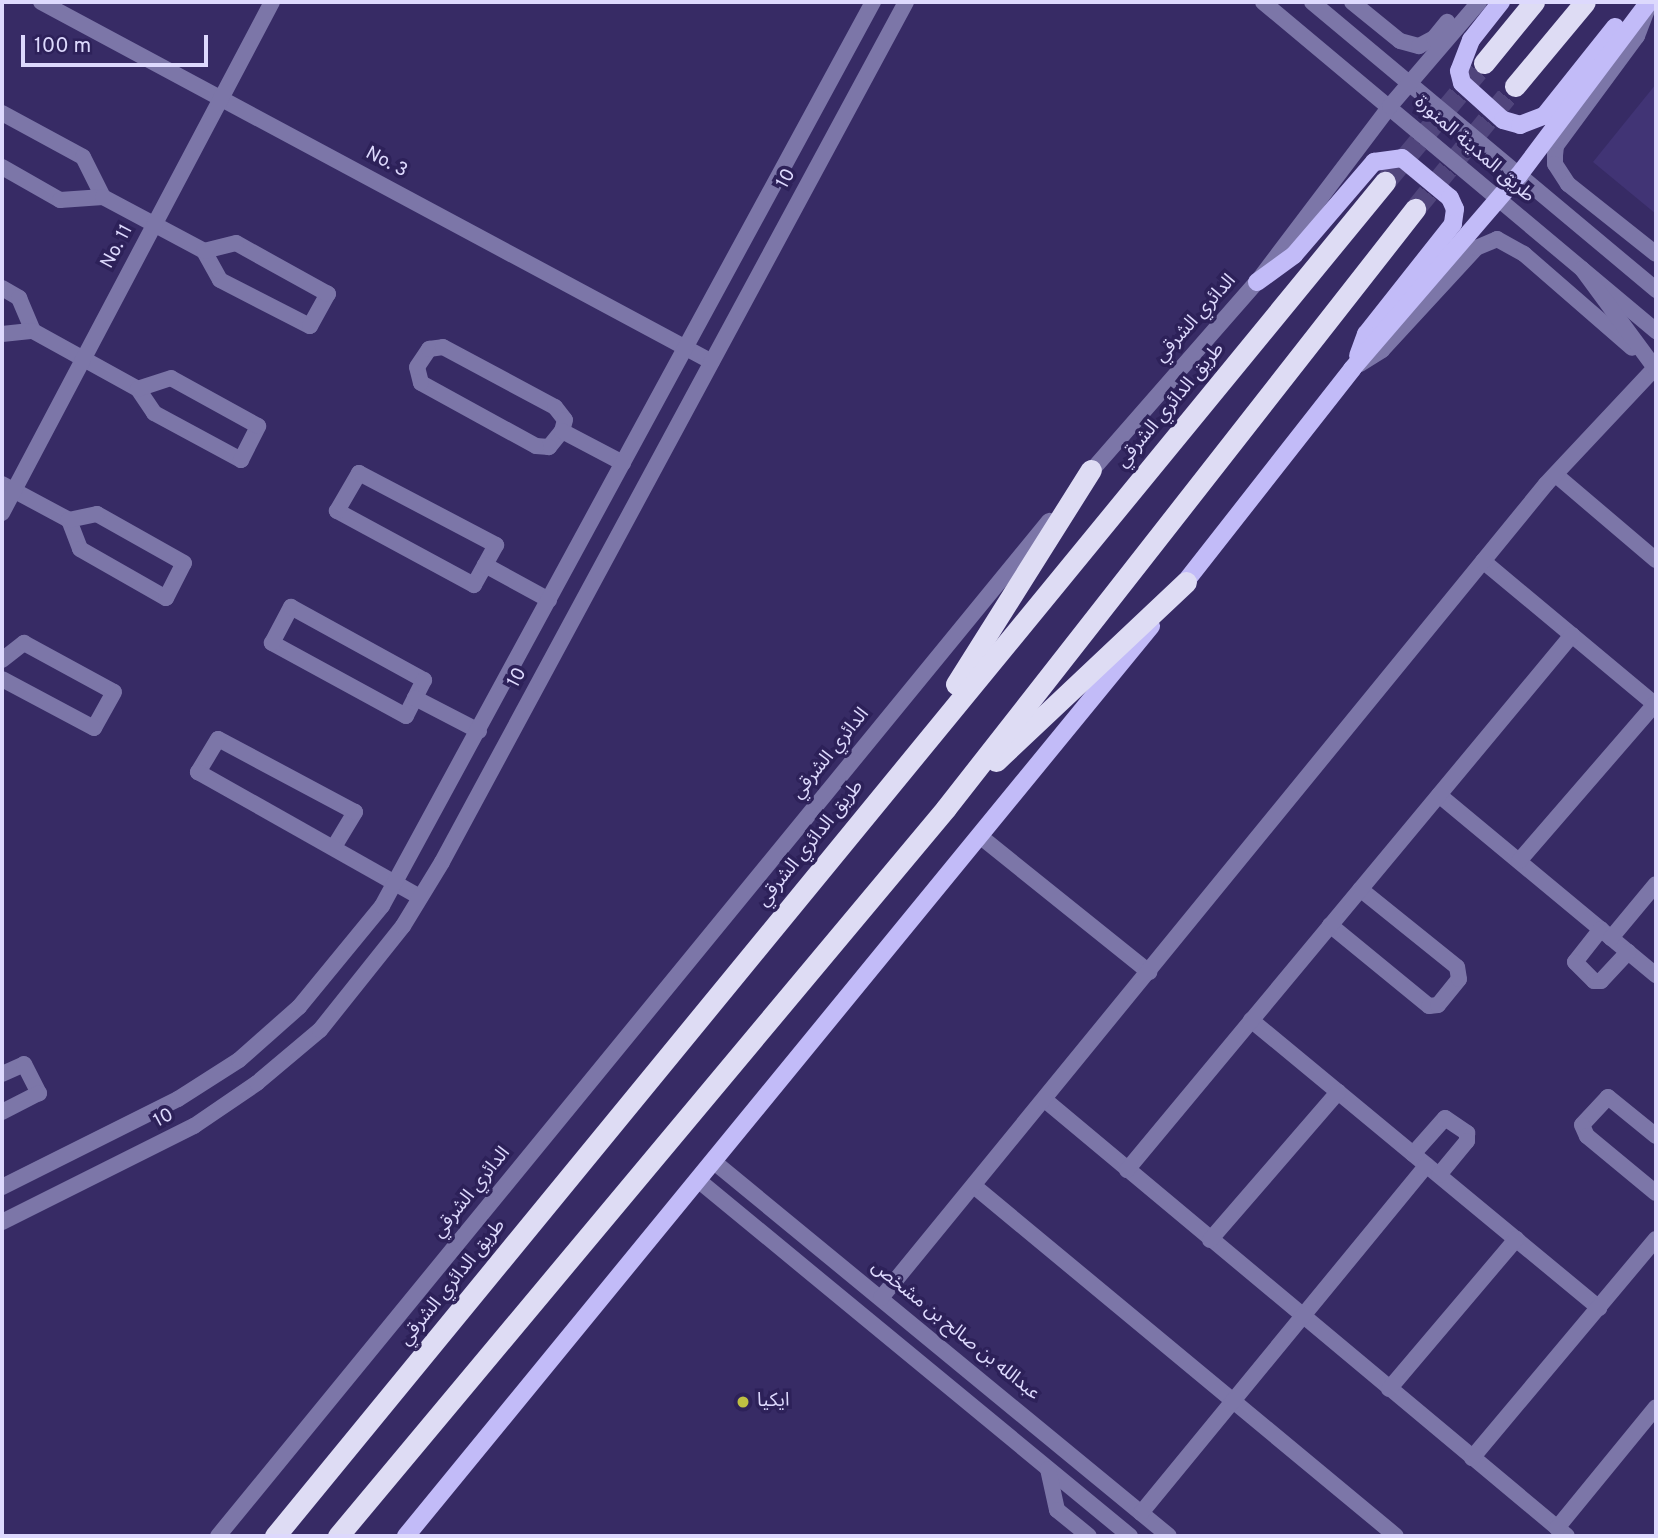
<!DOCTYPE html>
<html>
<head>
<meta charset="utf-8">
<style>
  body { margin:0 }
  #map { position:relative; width:1658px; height:1538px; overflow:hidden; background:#372b65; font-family:Overpass,"Noto Sans Arabic",sans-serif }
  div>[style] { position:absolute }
  .built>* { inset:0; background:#413475 }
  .highway-tunnel>* { height:21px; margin-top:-10.5px; transform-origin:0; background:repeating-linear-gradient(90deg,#50457c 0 21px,transparent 0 31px) }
  .minor>* { height:16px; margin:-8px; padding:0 8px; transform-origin:8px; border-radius:8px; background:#7c76a8 }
  .major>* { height:18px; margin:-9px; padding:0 9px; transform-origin:9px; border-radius:9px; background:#c2bbf8 }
  .highway>* { height:21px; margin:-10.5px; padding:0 10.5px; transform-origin:10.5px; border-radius:10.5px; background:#dedcf4 }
  .dots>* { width:19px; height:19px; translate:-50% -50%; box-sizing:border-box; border:4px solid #2d2159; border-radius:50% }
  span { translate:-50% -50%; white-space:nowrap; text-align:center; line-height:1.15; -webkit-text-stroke:7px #2d2159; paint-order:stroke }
  .street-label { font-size:19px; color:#ddd9fd }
  .poi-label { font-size:19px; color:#ddd9fd }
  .left { translate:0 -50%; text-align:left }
  .frame { position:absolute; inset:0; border:4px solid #ddd9fd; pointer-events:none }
  .scale { position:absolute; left:21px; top:35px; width:187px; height:32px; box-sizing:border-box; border:4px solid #ddd9fd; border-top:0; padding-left:9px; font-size:21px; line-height:24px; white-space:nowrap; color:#ddd9fd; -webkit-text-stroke:5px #2d2159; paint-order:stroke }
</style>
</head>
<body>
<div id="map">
  <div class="built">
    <i style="clip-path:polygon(1656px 84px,1656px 214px,1593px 162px)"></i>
  </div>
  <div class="highway-tunnel">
    <i style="left:1385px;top:182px;width:155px;rotate:-50.2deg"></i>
    <i style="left:1415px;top:209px;width:159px;rotate:-50.9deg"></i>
  </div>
  <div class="minor">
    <i style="left:41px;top:2px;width:761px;rotate:28.21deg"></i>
    <i style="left:1263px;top:2px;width:513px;rotate:39.93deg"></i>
    <i style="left:1312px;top:2px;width:449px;rotate:39.9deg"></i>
    <i style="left:1352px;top:2px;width:62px;rotate:39.1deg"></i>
    <i style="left:1400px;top:41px;width:20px;rotate:15deg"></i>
    <i style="left:1419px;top:46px;width:17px;rotate:-28deg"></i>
    <i style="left:1434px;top:38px;width:21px;rotate:-51deg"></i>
    <i style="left:1647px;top:10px;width:28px;rotate:111deg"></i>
    <i style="left:1637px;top:36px;width:137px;rotate:126.4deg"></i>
    <i style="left:1556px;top:146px;width:9px;rotate:96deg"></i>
    <i style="left:1555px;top:155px;width:9px;rotate:90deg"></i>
    <i style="left:1555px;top:164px;width:24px;rotate:57deg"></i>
    <i style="left:1568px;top:184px;width:112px;rotate:38.5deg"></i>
    <i style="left:2px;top:113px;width:92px;rotate:28.5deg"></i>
    <i style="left:83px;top:157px;width:45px;rotate:63.4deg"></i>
    <i style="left:2px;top:167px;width:67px;rotate:29.6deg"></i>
    <i style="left:60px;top:200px;width:43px;rotate:-4deg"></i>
    <i style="left:103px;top:197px;width:115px;rotate:28.1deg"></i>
    <i style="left:204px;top:251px;width:33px;rotate:61deg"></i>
    <i style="left:220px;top:280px;width:101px;rotate:27.1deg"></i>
    <i style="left:310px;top:326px;width:37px;rotate:-61deg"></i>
    <i style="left:328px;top:294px;width:105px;rotate:-151deg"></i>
    <i style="left:236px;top:243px;width:33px;rotate:166deg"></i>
    <i style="left:2px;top:288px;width:20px;rotate:30deg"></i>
    <i style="left:19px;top:298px;width:36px;rotate:67deg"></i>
    <i style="left:2px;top:334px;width:31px;rotate:-6deg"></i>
    <i style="left:33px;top:331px;width:120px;rotate:28.9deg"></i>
    <i style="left:138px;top:389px;width:29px;rotate:56deg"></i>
    <i style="left:154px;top:413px;width:99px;rotate:28.4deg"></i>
    <i style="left:241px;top:460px;width:38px;rotate:-63deg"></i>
    <i style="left:258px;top:426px;width:99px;rotate:-151.1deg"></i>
    <i style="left:171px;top:378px;width:35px;rotate:162deg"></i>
    <i style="left:1360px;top:364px;width:26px;rotate:-32deg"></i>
    <i style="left:1382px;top:350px;width:139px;rotate:-47.3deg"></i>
    <i style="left:1476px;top:248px;width:23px;rotate:-23deg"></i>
    <i style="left:1497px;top:239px;width:31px;rotate:29deg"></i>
    <i style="left:1524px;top:254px;width:143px;rotate:41deg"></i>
    <i style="left:562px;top:431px;width:21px;rotate:129deg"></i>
    <i style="left:549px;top:447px;width:13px;rotate:-176deg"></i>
    <i style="left:536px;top:446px;width:131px;rotate:-151.3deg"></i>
    <i style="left:421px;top:383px;width:16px;rotate:-104deg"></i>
    <i style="left:417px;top:367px;width:22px;rotate:-56deg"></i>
    <i style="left:429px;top:349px;width:14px;rotate:-8deg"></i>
    <i style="left:443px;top:347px;width:127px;rotate:28.2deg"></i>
    <i style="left:555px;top:407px;width:16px;rotate:52deg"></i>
    <i style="left:565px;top:420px;width:11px;rotate:105deg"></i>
    <i style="left:562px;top:431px;width:69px;rotate:27.7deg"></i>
    <i style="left:1556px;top:475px;width:131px;rotate:40.4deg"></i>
    <i style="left:1086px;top:477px;width:259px;rotate:-48.8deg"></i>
    <i style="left:1257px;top:282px;width:221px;rotate:-52.9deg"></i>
    <i style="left:1390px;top:106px;width:137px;rotate:-49.4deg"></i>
    <i style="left:2px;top:484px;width:76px;rotate:28.2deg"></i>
    <i style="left:69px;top:520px;width:31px;rotate:69deg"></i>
    <i style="left:80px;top:549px;width:99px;rotate:29.7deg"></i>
    <i style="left:166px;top:598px;width:39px;rotate:-63deg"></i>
    <i style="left:184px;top:563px;width:100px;rotate:-150.6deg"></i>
    <i style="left:97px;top:514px;width:29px;rotate:168deg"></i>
    <i style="left:2px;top:513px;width:578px;rotate:-62.15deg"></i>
    <i style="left:1483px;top:561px;width:225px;rotate:39.8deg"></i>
    <i style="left:485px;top:565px;width:23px;rotate:119deg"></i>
    <i style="left:474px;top:585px;width:156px;rotate:-151.6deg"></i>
    <i style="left:337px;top:511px;width:44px;rotate:-59.9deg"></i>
    <i style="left:359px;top:473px;width:155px;rotate:27.7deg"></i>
    <i style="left:496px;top:545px;width:23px;rotate:119deg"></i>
    <i style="left:485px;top:565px;width:73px;rotate:28.7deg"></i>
    <i style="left:2px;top:660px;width:28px;rotate:-38deg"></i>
    <i style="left:24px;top:643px;width:102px;rotate:28.6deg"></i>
    <i style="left:114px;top:692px;width:41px;rotate:119.1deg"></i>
    <i style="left:94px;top:728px;width:104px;rotate:-152deg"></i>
    <i style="left:415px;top:698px;width:20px;rotate:117deg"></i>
    <i style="left:406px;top:716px;width:153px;rotate:-151.4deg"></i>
    <i style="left:272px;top:643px;width:41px;rotate:-62.2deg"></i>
    <i style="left:291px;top:607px;width:152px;rotate:28.8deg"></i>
    <i style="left:424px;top:680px;width:20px;rotate:117deg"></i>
    <i style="left:415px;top:698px;width:72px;rotate:27.3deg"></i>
    <i style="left:1439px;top:795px;width:282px;rotate:39.7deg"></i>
    <i style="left:981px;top:837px;width:216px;rotate:38.8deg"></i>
    <i style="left:334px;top:847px;width:41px;rotate:-59deg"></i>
    <i style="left:355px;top:812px;width:155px;rotate:-151.9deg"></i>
    <i style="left:218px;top:739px;width:39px;rotate:121deg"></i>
    <i style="left:198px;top:772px;width:255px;rotate:29.4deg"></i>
    <i style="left:1519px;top:861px;width:208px;rotate:-49.1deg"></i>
    <i style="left:1330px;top:925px;width:128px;rotate:39.3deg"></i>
    <i style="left:1429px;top:1006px;width:9px;rotate:-6deg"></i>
    <i style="left:1438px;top:1005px;width:33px;rotate:-51deg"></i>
    <i style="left:1459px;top:979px;width:12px;rotate:-99deg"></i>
    <i style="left:1457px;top:967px;width:124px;rotate:-141.2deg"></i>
    <i style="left:1601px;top:929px;width:42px;rotate:128.2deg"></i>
    <i style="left:1575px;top:962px;width:27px;rotate:45deg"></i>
    <i style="left:1594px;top:981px;width:7px"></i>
    <i style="left:1601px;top:981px;width:40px;rotate:-47deg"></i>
    <i style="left:1611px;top:938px;width:70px;rotate:-50.2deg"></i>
    <i style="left:1251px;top:1020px;width:452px;rotate:39.6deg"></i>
    <i style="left:2px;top:1074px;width:24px;rotate:-24deg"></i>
    <i style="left:24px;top:1064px;width:33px;rotate:63deg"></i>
    <i style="left:39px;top:1093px;width:42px;rotate:152.8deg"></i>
    <i style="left:1045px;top:1100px;width:680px;rotate:39.87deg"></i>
    <i style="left:1656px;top:1136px;width:62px;rotate:-140.9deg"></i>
    <i style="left:1608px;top:1097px;width:38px;rotate:133deg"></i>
    <i style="left:1582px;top:1125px;width:12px;rotate:66deg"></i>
    <i style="left:1587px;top:1136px;width:89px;rotate:39.6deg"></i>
    <i style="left:1413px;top:1154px;width:48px;rotate:-48.4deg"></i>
    <i style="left:1445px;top:1118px;width:27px;rotate:34deg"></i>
    <i style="left:1467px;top:1133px;width:8px;rotate:90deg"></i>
    <i style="left:1467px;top:1141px;width:44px;rotate:129.5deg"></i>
    <i style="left:713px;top:1161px;width:590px;rotate:39.43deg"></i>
    <i style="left:1127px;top:1170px;width:696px;rotate:-50.25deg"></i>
    <i style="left:698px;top:1180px;width:560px;rotate:39.49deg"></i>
    <i style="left:974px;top:1186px;width:548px;rotate:39.67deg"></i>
    <i style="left:2px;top:1187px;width:197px;rotate:-26.6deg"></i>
    <i style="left:178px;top:1099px;width:72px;rotate:-32.6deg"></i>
    <i style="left:239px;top:1060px;width:80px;rotate:-41.5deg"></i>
    <i style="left:299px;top:1007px;width:131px;rotate:-50.6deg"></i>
    <i style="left:382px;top:906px;width:1029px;rotate:-61.49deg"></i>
    <i style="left:2px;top:1222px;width:215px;rotate:-26.6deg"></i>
    <i style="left:194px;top:1126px;width:76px;rotate:-34.3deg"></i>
    <i style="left:257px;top:1083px;width:82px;rotate:-40.1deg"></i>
    <i style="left:320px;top:1030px;width:133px;rotate:-51.4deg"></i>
    <i style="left:403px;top:926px;width:75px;rotate:-58.6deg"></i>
    <i style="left:442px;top:862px;width:977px;rotate:-61.65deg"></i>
    <i style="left:1210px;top:1240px;width:196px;rotate:-49.1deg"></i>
    <i style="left:881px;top:1298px;width:1051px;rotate:-50.75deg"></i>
    <i style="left:1546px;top:484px;width:159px;rotate:-46.8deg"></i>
    <i style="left:1655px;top:368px;width:123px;rotate:-126.4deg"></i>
    <i style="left:1389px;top:1389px;width:197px;rotate:-49.7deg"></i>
    <i style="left:1472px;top:1458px;width:286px;rotate:-50deg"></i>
    <i style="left:1048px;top:1469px;width:42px;rotate:77.6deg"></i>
    <i style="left:1057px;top:1510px;width:41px;rotate:39.1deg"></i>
    <i style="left:1141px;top:1513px;width:450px;rotate:-50.6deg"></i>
    <i style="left:1557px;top:1528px;width:156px;rotate:-50.7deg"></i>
    <i style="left:218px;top:1536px;width:1312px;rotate:-50.69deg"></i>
  </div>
  <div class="major">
    <i style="left:1501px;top:2px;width:48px;rotate:128.3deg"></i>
    <i style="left:1471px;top:40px;width:33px;rotate:111deg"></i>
    <i style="left:1459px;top:71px;width:12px;rotate:76deg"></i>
    <i style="left:1462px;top:83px;width:55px;rotate:42.1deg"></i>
    <i style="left:1503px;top:120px;width:18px;rotate:16deg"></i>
    <i style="left:1520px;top:125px;width:26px;rotate:-21deg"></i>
    <i style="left:1544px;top:116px;width:114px;rotate:-51.4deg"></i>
    <i style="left:1257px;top:282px;width:46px;rotate:-36.1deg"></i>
    <i style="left:1294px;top:255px;width:123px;rotate:-49.3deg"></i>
    <i style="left:1374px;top:162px;width:28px;rotate:-8deg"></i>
    <i style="left:1402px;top:158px;width:62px;rotate:39.8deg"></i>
    <i style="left:1450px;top:198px;width:12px;rotate:66deg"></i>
    <i style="left:1455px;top:209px;width:15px;rotate:98deg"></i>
    <i style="left:1453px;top:224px;width:140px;rotate:128.3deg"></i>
    <i style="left:1366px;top:334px;width:23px;rotate:110deg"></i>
    <i style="left:1179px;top:590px;width:281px;rotate:-51.9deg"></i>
    <i style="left:1352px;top:369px;width:256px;rotate:-49.3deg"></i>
    <i style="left:1519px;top:175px;width:216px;rotate:-53.1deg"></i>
    <i style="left:406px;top:1536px;width:1176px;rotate:-50.69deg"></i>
  </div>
  <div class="highway">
    <i style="left:1484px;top:63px;width:79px;rotate:-50.7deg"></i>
    <i style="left:1515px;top:86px;width:109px;rotate:-50.2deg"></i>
    <i style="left:956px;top:684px;width:253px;rotate:-57.8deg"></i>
    <i style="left:996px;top:761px;width:261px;rotate:-43.3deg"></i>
    <i style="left:275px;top:1536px;width:1751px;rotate:-50.66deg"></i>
    <i style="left:338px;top:1536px;width:948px;rotate:-50.13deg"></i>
    <i style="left:946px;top:808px;width:761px;rotate:-51.94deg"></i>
  </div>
  <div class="dots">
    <i style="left:743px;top:1402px;background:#bebf42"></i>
  </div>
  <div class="street-label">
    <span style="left:1474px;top:150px;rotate:41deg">طريق المدينة المنورة</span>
    <span style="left:386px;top:163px;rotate:28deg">No. 3</span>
    <span style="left:787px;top:179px;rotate:-62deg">10</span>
    <span style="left:118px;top:247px;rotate:-62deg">No. 11</span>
    <span style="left:1196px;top:319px;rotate:-48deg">الدائري الشرقي</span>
    <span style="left:1171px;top:406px;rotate:-50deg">طريق الدائري الشرقي</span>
    <span style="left:518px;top:678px;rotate:-62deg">10</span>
    <span style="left:831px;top:754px;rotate:-51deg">الدائري الشرقي</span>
    <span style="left:811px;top:844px;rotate:-51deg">طريق الدائري الشرقي</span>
    <span style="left:164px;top:1119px;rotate:-28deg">10</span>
    <span style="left:472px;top:1193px;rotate:-51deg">الدائري الشرقي</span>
    <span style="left:453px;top:1283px;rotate:-51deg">طريق الدائري الشرقي</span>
    <span style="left:955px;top:1331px;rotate:39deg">عبدالله بن صالح بن مشخص</span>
  </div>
  <div class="poi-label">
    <span class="left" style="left:757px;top:1402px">ايكيا</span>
  </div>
  <div class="frame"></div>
  <div class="scale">100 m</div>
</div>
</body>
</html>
